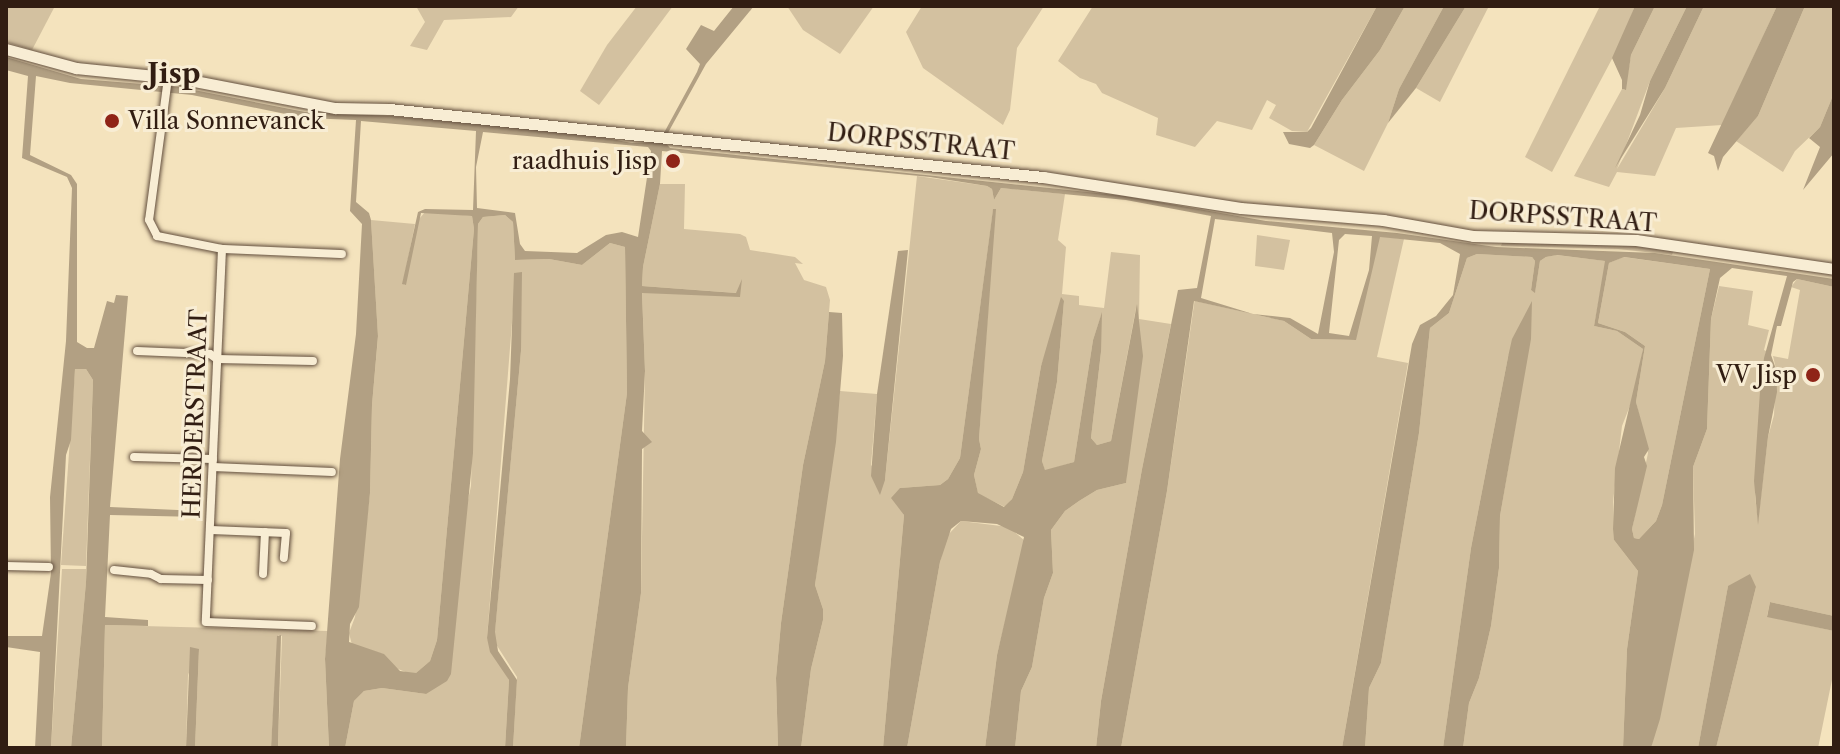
<!DOCTYPE html>
<html>
<head>
<meta charset="utf-8">
<style>
  body { margin:0 }
  #map { position:relative; width:1840px; height:754px; overflow:hidden; background:#f4e3bd; font-family:"Libre Caslon Text",serif }
  div>[style] { position:absolute }
  .green>* { inset:0; background:#d3c1a0 }
  .water>* { inset:0; background:#b2a083 }
  .roads { filter:drop-shadow(0 0 2px #624e3d) drop-shadow(0 0 2px #624e3d) }
  .minor>* { height:8px; margin:-4px; padding:0 4px; transform-origin:4px; border-radius:4px; background:#f8edd4 }
  .tertiary>* { height:11px; margin:-5.5px; padding:0 5.5px; transform-origin:5.5px; border-radius:5.5px; background:#f8edd4 }
  .dots>* { width:22px; height:22px; translate:-50% -50%; box-sizing:border-box; border:4px solid #f8edd4; border-radius:50% }
  span { translate:-50% -50%; white-space:nowrap; text-align:center; line-height:1.15; -webkit-text-stroke:6px #f8edd4; paint-order:stroke }
  .poi-label { font-size:24px; color:#311d12 }
  .left { translate:0 -50%; text-align:left }
  .right { translate:-100% -50%; text-align:right }
  .street-label { font-size:24px; color:#311d12 }
  .quarter-label { font-size:28px; color:#311d12; font-weight:700 }
  .frame { position:absolute; inset:0; border:8px solid #311d12; pointer-events:none }
</style>
</head>
<body>
<div id="map">
  <div class="green">
    <i style="clip-path:polygon(6px 6px,55px 6px,32px 50px,6px 42px)"></i>
    <i style="clip-path:polygon(416px 6px,519px 6px,511px 17px,444px 20px,427px 50px,410px 46px,425px 22px)"></i>
    <i style="clip-path:polygon(637px 6px,673px 6px,599px 105px,580px 91px,607px 45px)"></i>
    <i style="clip-path:polygon(787px 6px,874px 6px,840px 54px,803px 30px)"></i>
    <i style="clip-path:polygon(922px 6px,1044px 6px,1017px 48px,1010px 110px,1003px 125px,923px 68px,906px 32px)"></i>
    <i style="clip-path:polygon(1093px 6px,1377px 6px,1307px 132px,1292px 131px,1269px 118px,1276px 105px,1267px 100px,1252px 130px,1217px 121px,1195px 147px,1156px 135px,1158px 118px,1102px 93px,1096px 84px,1080px 78px,1058px 61px)"></i>
    <i style="clip-path:polygon(1405px 6px,1444px 6px,1399px 89px,1388px 123px,1364px 171px,1314px 145px,1342px 100px,1380px 50px)"></i>
    <i style="clip-path:polygon(1466px 6px,1489px 6px,1440px 102px,1416px 88px)"></i>
    <i style="clip-path:polygon(1600px 6px,1635px 6px,1621px 42px,1552px 172px,1525px 157px)"></i>
    <i style="clip-path:polygon(1655px 6px,1687px 6px,1650px 81px,1617px 169px,1665px 88px,1704px 6px,1777px 6px,1722px 125px,1676px 128px,1655px 176px,1617px 172px,1609px 187px,1574px 176px,1622px 89px,1625px 90px,1631px 55px)"></i>
    <i style="clip-path:polygon(1805px 6px,1834px 6px,1834px 93px,1820px 127px,1795px 151px,1783px 172px,1736px 141px,1758px 116px)"></i>
    <i style="clip-path:polygon(917px 176px,987px 186px,992px 189px,994px 200px,1001px 188px,1065px 194px,1058px 240px,1066px 247px,1062px 294px,1079px 296px,1079px 305px,1104px 308px,1111px 252px,1140px 255px,1139px 319px,1171px 324px,1142px 469px,1101px 701px,1096px 748px,1015px 748px,1021px 691px,1032px 667px,1044px 598px,1053px 573px,1051px 530px,1065px 511px,1079px 501px,1097px 490px,1126px 483px,1136px 308px,1111px 441px,1097px 445px,1091px 438px,1101px 352px,1101px 316px,1093px 340px,1074px 462px,1045px 471px,1042px 461px,1057px 382px,1064px 301px,1041px 366px,1023px 472px,1012px 499px,1005px 507px,978px 494px,974px 475px,981px 449px,979px 439px,995px 209px,993px 210px,960px 458px,948px 479px,940px 485px,900px 488px,899px 506px,904px 515px,883px 748px,801px 748px,811px 669px,823px 620px,823px 609px,815px 585px,840px 391px,877px 394px,871px 465px,885px 480px)"></i>
    <i style="clip-path:polygon(660px 184px,685px 184px,684px 229px,740px 234px,746px 237px,750px 250px,795px 257px,803px 264px,795px 263px,804px 280px,826px 287px,830px 300px,825px 361px,803px 465px,781px 623px,776px 678px,778px 748px,626px 748px,628px 688px,641px 593px,645px 371px,642px 292px,737px 293px,642px 286px,643px 267px)"></i>
    <i style="clip-path:polygon(426px 211px,472px 216px,474px 229px,437px 640px,430px 661px,415px 674px,408px 673px,393px 667px,383px 654px,352px 645px,349px 633px,355px 617px,370px 493px,372px 405px,378px 337px,371px 220px,415px 224px,403px 283px,405px 285px,419px 219px)"></i>
    <i style="clip-path:polygon(505px 215px,513px 222px,515px 260px,549px 259px,582px 265px,610px 243px,625px 247px,627px 393px,579px 748px,513px 748px,517px 677px,494px 641px,521px 351px,516px 272px,487px 638px,509px 680px,505px 748px,345px 748px,354px 701px,364px 691px,382px 688px,426px 694px,471px 486px,478px 224px,483px 217px)"></i>
    <i style="clip-path:polygon(1257px 235px,1290px 240px,1284px 270px,1255px 266px)"></i>
    <i style="clip-path:polygon(1379px 236px,1404px 239px,1377px 357px,1408px 363px,1342px 748px,1121px 748px,1167px 491px,1195px 298px,1195px 301px,1284px 321px,1311px 339px,1355px 340px)"></i>
    <i style="clip-path:polygon(1503px 241px,1626px 244px,1674px 249px,1672px 255px,1618px 249px,1501px 246px)"></i>
    <i style="clip-path:polygon(1477px 254px,1532px 257px,1535px 261px,1531px 290px,1535px 292px,1540px 261px,1546px 257px,1556px 255px,1606px 261px,1594px 326px,1617px 331px,1643px 349px,1635px 393px,1622px 426px,1613px 502px,1614px 540px,1638px 571px,1627px 649px,1623px 748px,1463px 748px,1469px 703px,1479px 678px,1491px 626px,1499px 568px,1500px 516px,1530px 339px,1529px 309px,1508px 357px,1471px 548px,1443px 748px,1365px 748px,1369px 688px,1381px 663px,1419px 433px,1430px 328px,1449px 313px,1467px 258px)"></i>
    <i style="clip-path:polygon(1623px 257px,1710px 269px,1662px 505px,1656px 521px,1639px 539px,1634px 538px,1632px 529px,1648px 453px,1636px 402px,1645px 346px,1625px 332px,1598px 323px,1609px 263px)"></i>
    <i style="clip-path:polygon(1797px 279px,1834px 287px,1834px 616px,1770px 602px,1767px 616px,1834px 631px,1834px 670px,1818px 748px,1716px 748px,1756px 587px,1728px 586px,1698px 748px,1651px 748px,1695px 534px,1693px 467px,1707px 429px,1711px 319px,1719px 286px,1753px 291px,1748px 325px,1769px 330px,1764px 350px,1766px 351px,1755px 496px,1758px 520px,1768px 437px,1774px 415px,1776px 369px,1773px 356px,1788px 359px,1800px 290px,1791px 287px)"></i>
    <i style="clip-path:polygon(75px 369px,86px 369px,93px 380px,86px 566px,61px 565px)"></i>
    <i style="clip-path:polygon(961px 521px,1009px 527px,1025px 541px,997px 655px,985px 748px,907px 748px,940px 562px,947px 536px)"></i>
    <i style="clip-path:polygon(62px 569px,86px 569px,86px 582px,71px 748px,51px 748px)"></i>
    <i style="clip-path:polygon(105px 625px,328px 631px,325px 659px,329px 748px,278px 748px,282px 636px,278px 635px,271px 748px,195px 748px,199px 649px,188px 675px,186px 748px,102px 748px)"></i>
  </div>
  <div class="water">
    <i style="clip-path:polygon(evenodd,734px 6px,754px 6px,706px 64px,669px 131px,665px 142px,670px 148px,1125px 196px,1266px 221px,1397px 233px,1496px 247px,1655px 253px,1834px 279px,1834px 287px,1797px 279px,1793px 282px,1781px 326px,1777px 326px,1771px 355px,1776px 369px,1777px 392px,1768px 437px,1758px 525px,1754px 481px,1760px 391px,1764px 358px,1787px 276px,1732px 268px,1720px 278px,1711px 319px,1707px 429px,1693px 467px,1694px 550px,1660px 719px,1651px 748px,1623px 748px,1627px 649px,1638px 571px,1614px 540px,1613px 529px,1615px 468px,1643px 349px,1617px 331px,1594px 326px,1605px 261px,1557px 255px,1546px 257px,1540px 261px,1535px 293px,1531px 290px,1535px 261px,1532px 257px,1477px 254px,1467px 258px,1449px 313px,1430px 328px,1419px 433px,1381px 663px,1369px 688px,1365px 748px,1342px 748px,1412px 344px,1420px 325px,1436px 316px,1453px 295px,1460px 254px,1440px 243px,1380px 237px,1356px 340px,1311px 339px,1284px 321px,1194px 301px,1167px 491px,1121px 748px,1096px 748px,1101px 701px,1142px 469px,1178px 290px,1197px 288px,1211px 216px,1126px 200px,1001px 188px,994px 200px,992px 189px,987px 186px,930px 177px,662px 151px,660px 184px,643px 267px,642px 286px,736px 293px,742px 279px,740px 297px,642px 293px,645px 371px,642px 431px,652px 442px,642px 449px,641px 593px,628px 688px,626px 748px,579px 748px,627px 393px,625px 247px,610px 243px,582px 265px,549px 259px,515px 260px,513px 222px,505px 215px,483px 217px,478px 224px,473px 453px,451px 674px,447px 681px,426px 694px,382px 688px,364px 691px,354px 701px,345px 748px,329px 748px,325px 659px,340px 459px,356px 334px,362px 224px,350px 211px,356px 120px,305px 118px,192px 95px,70px 83px,36px 76px,30px 155px,71px 175px,77px 184px,77px 342px,87px 348px,94px 348px,107px 301px,114px 303px,116px 295px,128px 296px,110px 507px,200px 511px,200px 517px,110px 515px,105px 617px,148px 620px,148px 626px,105px 625px,102px 748px,71px 748px,86px 582px,93px 380px,86px 369px,75px 369px,71px 440px,66px 455px,51px 748px,35px 748px,40px 652px,6px 647px,6px 636px,42px 636px,51px 573px,50px 497px,66px 341px,72px 188px,67px 177px,22px 158px,28px 76px,6px 70px,6px 57px,81px 79px,179px 87px,305px 112px,392px 116px,591px 135px,632px 143px,659px 142px,697px 72px,700px 64px,686px 49px,701px 25px,714px 31px,734px 6px,361px 121px,476px 131px,473px 210px,425px 209px,418px 212px,402px 284px,406px 285px,421px 213px,472px 216px,474px 229px,437px 640px,430px 661px,416px 673px,400px 671px,384px 654px,349px 642px,350px 624px,359px 607px,370px 493px,372px 405px,378px 336px,371px 220px,369px 213px,356px 202px,361px 121px,734px 6px,483px 132px,648px 147px,651px 151px,638px 237px,622px 232px,606px 235px,577px 253px,525px 251px,520px 244px,515px 213px,477px 208px,476px 167px,483px 132px,734px 6px,1215px 219px,1332px 233px,1334px 252px,1318px 334px,1290px 318px,1253px 314px,1201px 298px,1215px 219px,734px 6px,1345px 234px,1372px 236px,1369px 270px,1349px 336px,1329px 333px,1339px 240px,1345px 234px,734px 6px,1624px 257px,1710px 269px,1662px 505px,1656px 521px,1639px 539px,1634px 538px,1632px 529px,1647px 466px,1644px 457px,1649px 449px,1636px 402px,1645px 346px,1625px 332px,1598px 323px,1609px 263px,1624px 257px)"></i>
    <i style="clip-path:polygon(1377px 6px,1405px 6px,1380px 50px,1342px 100px,1314px 145px,1310px 148px,1289px 144px,1283px 132px,1307px 132px,1311px 128px)"></i>
    <i style="clip-path:polygon(1444px 6px,1466px 6px,1416px 88px,1388px 123px,1399px 89px)"></i>
    <i style="clip-path:polygon(1635px 6px,1655px 6px,1631px 55px,1626px 90px,1622px 89px,1622px 80px,1612px 58px)"></i>
    <i style="clip-path:polygon(1687px 6px,1704px 6px,1665px 88px,1615px 168px,1640px 115px,1650px 81px)"></i>
    <i style="clip-path:polygon(1777px 6px,1805px 6px,1758px 116px,1723px 157px,1718px 171px,1714px 156px,1708px 153px)"></i>
    <i style="clip-path:polygon(1834px 93px,1834px 153px,1803px 190px,1820px 147px,1809px 138px,1820px 127px)"></i>
    <i style="clip-path:polygon(993px 209px,996px 209px,979px 439px,981px 449px,974px 475px,978px 493px,1004px 507px,1012px 499px,1023px 472px,1041px 366px,1061px 297px,1064px 301px,1057px 382px,1042px 461px,1045px 470px,1074px 462px,1093px 340px,1102px 312px,1101px 352px,1091px 438px,1097px 445px,1111px 441px,1137px 304px,1143px 356px,1126px 483px,1097px 490px,1079px 501px,1065px 511px,1051px 530px,1053px 573px,1044px 598px,1032px 667px,1021px 691px,1015px 748px,985px 748px,997px 655px,1024px 537px,997px 524px,961px 521px,951px 529px,940px 562px,907px 748px,883px 748px,904px 515px,891px 498px,900px 488px,940px 485px,948px 479px,960px 458px)"></i>
    <i style="clip-path:polygon(908px 250px,885px 480px,880px 495px,871px 476px,877px 394px,898px 251px)"></i>
    <i style="clip-path:polygon(522px 272px,521px 351px,495px 632px,498px 651px,517px 680px,513px 748px,505px 748px,509px 680px,490px 652px,487px 638px,510px 379px,514px 273px)"></i>
    <i style="clip-path:polygon(1532px 301px,1531px 339px,1500px 516px,1499px 568px,1491px 626px,1479px 678px,1469px 703px,1463px 748px,1443px 748px,1471px 548px,1508px 357px,1512px 339px)"></i>
    <i style="clip-path:polygon(829px 312px,842px 313px,843px 356px,836px 442px,815px 585px,823px 609px,823px 620px,811px 669px,801px 748px,778px 748px,776px 678px,781px 623px,803px 465px,825px 361px)"></i>
    <i style="clip-path:polygon(1750px 574px,1756px 587px,1716px 748px,1698px 748px,1728px 586px)"></i>
    <i style="clip-path:polygon(1770px 602px,1834px 616px,1834px 631px,1767px 617px)"></i>
    <i style="clip-path:polygon(281px 635px,278px 748px,271px 748px,277px 636px)"></i>
    <i style="clip-path:polygon(190px 647px,199px 649px,195px 748px,186px 748px)"></i>
  </div>
  <div class="roads">
    <div class="minor">
      <i style="left:168px;top:78px;width:143px;rotate:97.6deg"></i>
      <i style="left:149px;top:220px;width:18px;rotate:63deg"></i>
      <i style="left:157px;top:236px;width:66px;rotate:11.3deg"></i>
      <i style="left:222px;top:249px;width:120px;rotate:2.4deg"></i>
      <i style="left:222px;top:249px;width:373px;rotate:92.5deg"></i>
      <i style="left:206px;top:622px;width:106px;rotate:2.2deg"></i>
      <i style="left:137px;top:351px;width:73px;rotate:2.4deg"></i>
      <i style="left:210px;top:354px;width:9px;rotate:36deg"></i>
      <i style="left:217px;top:359px;width:96px;rotate:1.2deg"></i>
      <i style="left:134px;top:457px;width:79px;rotate:1.5deg"></i>
      <i style="left:213px;top:467px;width:119px;rotate:2.4deg"></i>
      <i style="left:211px;top:530px;width:75px;rotate:2.3deg"></i>
      <i style="left:286px;top:533px;width:25px;rotate:95deg"></i>
      <i style="left:6px;top:566px;width:43px;rotate:1.3deg"></i>
      <i style="left:114px;top:570px;width:37px;rotate:6deg"></i>
      <i style="left:151px;top:574px;width:11px;rotate:27deg"></i>
      <i style="left:161px;top:579px;width:47px;rotate:1.2deg"></i>
      <i style="left:263px;top:574px;width:42px;rotate:-87.3deg"></i>
    </div>
    <div class="tertiary">
      <i style="left:6px;top:49px;width:73px;rotate:15.2deg"></i>
      <i style="left:76px;top:68px;width:109px;rotate:5.8deg"></i>
      <i style="left:184px;top:79px;width:154px;rotate:10.9deg"></i>
      <i style="left:335px;top:108px;width:54px;rotate:1.1deg"></i>
      <i style="left:389px;top:109px;width:658px;rotate:5.94deg"></i>
      <i style="left:1043px;top:177px;width:200px;rotate:8.9deg"></i>
      <i style="left:1241px;top:208px;width:143px;rotate:4.8deg"></i>
      <i style="left:1383px;top:220px;width:91px;rotate:10.1deg"></i>
      <i style="left:1473px;top:236px;width:163px;rotate:1.4deg"></i>
      <i style="left:1636px;top:240px;width:200px;rotate:8.3deg"></i>
    </div>
  </div>
  <div class="dots">
    <i style="left:112px;top:121px;background:#8f2418"></i>
    <i style="left:673px;top:161px;background:#8f2418"></i>
    <i style="left:1813px;top:375px;background:#8f2418"></i>
  </div>
  <div class="poi-label">
    <span class="left" style="left:128px;top:121px">Villa Sonnevanck</span>
    <span class="right" style="left:657px;top:161px">raadhuis Jisp</span>
    <span class="right" style="left:1797px;top:375px">VV Jisp</span>
  </div>
  <div class="street-label">
    <span style="left:921px;top:142px;rotate:6deg">DORPSSTRAAT</span>
    <span style="left:1563px;top:217px;rotate:4deg">DORPSSTRAAT</span>
    <span style="left:195px;top:414px;rotate:-88deg">HERDERSTRAAT</span>
  </div>
  <div class="quarter-label">
    <span style="left:174px;top:73px">Jisp</span>
  </div>
  <div class="frame"></div>
</div>
</body>
</html>
